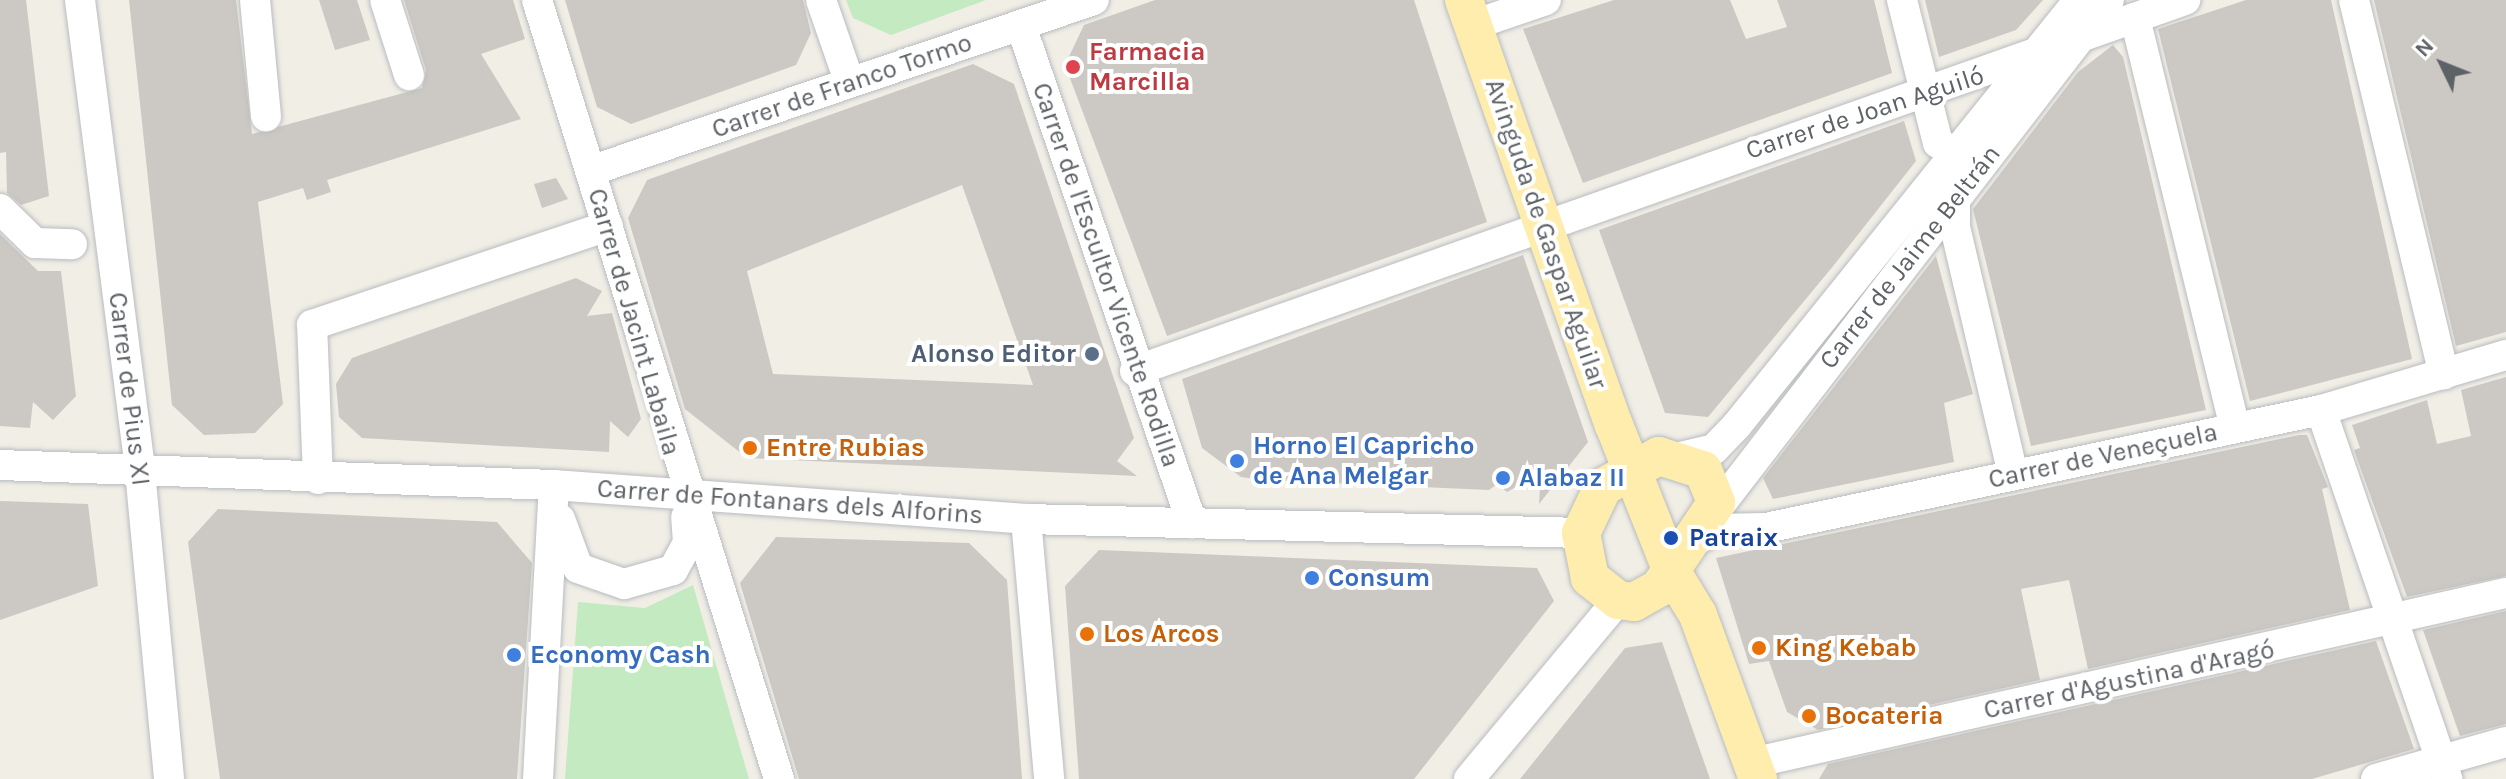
<!DOCTYPE html>
<html>
<head>
<meta charset="utf-8">
<style>
  body { margin:0 }
  #map { position:relative; width:2506px; height:779px; overflow:hidden; background:#f1eee6; font-family:Karla,sans-serif }
  div>[style] { position:absolute }
  .green>* { inset:0; background:#c3eac1 }
  .building>* { inset:0; background:#ccc8c3 }
  .roads { filter:drop-shadow(0 0 2px #b8bcc0) drop-shadow(0 0 2px #b8bcc0) }
  .minor>* { height:30px; margin:-15px; padding:0 15px; transform-origin:15px; border-radius:15px; background:#fff }
  .major>* { height:38px; margin:-19px; padding:0 19px; transform-origin:19px; border-radius:19px; background:#ffedad }
  .dots>* { width:22px; height:22px; translate:-50% -50%; box-sizing:border-box; border:4px solid #fff; border-radius:50% }
  span { translate:-50% -50%; white-space:nowrap; text-align:center; line-height:1.15; -webkit-text-stroke:8px #fff; paint-order:stroke }
  .health-label { font-size:26px; color:#be3a42; font-weight:700 }
  .left { translate:0 -50%; text-align:left }
  .street-label { font-size:26px; color:#5d6267 }
  .service-label { font-size:26px; color:#4e5e75; font-weight:700 }
  .right { translate:-100% -50%; text-align:right }
  .shop-label { font-size:26px; color:#366cbe; font-weight:700 }
  .food-label { font-size:26px; color:#c56008; font-weight:700 }
  .transit-label { font-size:26px; color:#164399; font-weight:700 }
  .north { position:absolute; left:2402px; top:24px; width:80px; height:80px; -webkit-text-stroke:6px #fff; paint-order:stroke; rotate:313deg; font-size:22px; font-weight:700; line-height:32px; text-align:center; color:#5d6267 }
  .north::after { content:''; display:block; margin:auto; width:28px; height:36px; background:#5d6267; clip-path:polygon(50% 0,100% 100%,50% 72%,0 100%) }
</style>
</head>
<body>
<div id="map">
  <div class="green">
    <i style="clip-path:polygon(846px 0,986px 0,891px 35px,853px 18px)"></i>
    <i style="clip-path:polygon(693px 585px,749px 779px,565px 779px,578px 602px,645px 608px)"></i>
  </div>
  <div class="building">
    <i style="clip-path:polygon(0 0,26px 0,49px 196px,21px 205px,7px 193px,6px 152px,0 153px)"></i>
    <i style="clip-path:polygon(129px 0,236px 0,252px 134px,422px 88px,426px 70px,404px 0,513px 0,525px 39px,481px 54px,521px 119px,327px 180px,331px 192px,307px 200px,303px 188px,258px 202px,283px 404px,255px 433px,204px 435px,172px 405px)"></i>
    <i style="clip-path:polygon(319px 0,357px 0,370px 40px,335px 50px)"></i>
    <i style="clip-path:polygon(565px 0,803px 0,811px 33px,796px 65px,631px 124px,597px 107px)"></i>
    <i style="clip-path:polygon(1155px 0,1414px 0,1487px 222px,1167px 336px,1065px 65px,1084px 25px)"></i>
    <i style="clip-path:polygon(1614px 0,1730px 0,1746px 39px,1787px 27px,1777px 0,1874px 0,1892px 73px,1583px 183px,1523px 29px)"></i>
    <i style="clip-path:polygon(1925px 0,2043px 0,2016px 30px,1939px 57px)"></i>
    <i style="clip-path:polygon(2246px 0,2331px 0,2412px 359px,2250px 401px,2158px 29px)"></i>
    <i style="clip-path:polygon(2374px 0,2506px 0,2506px 332px,2456px 346px)"></i>
    <i style="clip-path:polygon(2113px 45px,2123px 57px,2206px 410px,2031px 446px,1973px 209px,2078px 72px)"></i>
    <i style="clip-path:polygon(evenodd,973px 64px,1014px 84px,1134px 438px,1117px 461px,1137px 476px,747px 458px,685px 409px,628px 218px,647px 180px,973px 64px,962px 185px,1033px 385px,773px 374px,747px 271px,962px 185px)"></i>
    <i style="clip-path:polygon(1904px 121px,1916px 161px,1834px 265px,1708px 417px,1665px 413px,1599px 230px)"></i>
    <i style="clip-path:polygon(556px 178px,568px 199px,542px 208px,534px 184px)"></i>
    <i style="clip-path:polygon(0 234px,38px 271px,61px 271px,76px 396px,53px 420px,33px 402px,30px 428px,0 426px)"></i>
    <i style="clip-path:polygon(1523px 255px,1588px 442px,1539px 504px,1541px 473px,1507px 492px,1497px 484px,1489px 490px,1263px 480px,1241px 477px,1202px 448px,1182px 379px)"></i>
    <i style="clip-path:polygon(1936px 256px,1973px 394px,1944px 403px,1954px 462px,1773px 499px,1763px 478px)"></i>
    <i style="clip-path:polygon(576px 278px,602px 291px,587px 316px,612px 313px,641px 419px,628px 437px,610px 421px,609px 452px,362px 438px,339px 417px,336px 384px,352px 358px)"></i>
    <i style="clip-path:polygon(2506px 377px,2506px 576px,2407px 597px,2354px 450px,2360px 448px,2352px 425px,2427px 400px,2437px 444px,2471px 436px,2461px 390px)"></i>
    <i style="clip-path:polygon(2299px 435px,2307px 435px,2328px 487px,2322px 489px,2350px 610px,2088px 669px,2069px 580px,2021px 589px,2040px 680px,1818px 730px,1787px 712px,1769px 661px,1749px 664px,1716px 558px)"></i>
    <i style="clip-path:polygon(0 501px,88px 504px,98px 586px,0 620px)"></i>
    <i style="clip-path:polygon(218px 509px,497px 522px,532px 563px,517px 779px,220px 779px,188px 542px)"></i>
    <i style="clip-path:polygon(776px 537px,969px 543px,1007px 580px,1022px 779px,799px 779px,740px 583px)"></i>
    <i style="clip-path:polygon(1099px 550px,1537px 568px,1554px 601px,1414px 779px,1079px 779px,1065px 586px)"></i>
    <i style="clip-path:polygon(2506px 611px,2506px 724px,2460px 736px,2423px 630px)"></i>
    <i style="clip-path:polygon(2376px 641px,2414px 749px,2312px 779px,1819px 779px,1828px 764px)"></i>
    <i style="clip-path:polygon(1662px 642px,1710px 779px,1520px 779px,1625px 648px)"></i>
  </div>
  <div class="roads">
    <div class="minor">
      <i style="left:80px;top:0;width:475px;rotate:82.7deg"></i>
      <i style="left:140px;top:471px;width:309px;rotate:84.6deg"></i>
      <i style="left:255px;top:0;width:117px;rotate:84.6deg"></i>
      <i style="left:385px;top:0;width:79px;rotate:72.3deg"></i>
      <i style="left:537px;top:0;width:816px;rotate:72.74deg"></i>
      <i style="left:821px;top:0;width:86px;rotate:70.9deg"></i>
      <i style="left:1902px;top:0;width:147px;rotate:75.9deg"></i>
      <i style="left:1938px;top:143px;width:22px;rotate:30deg"></i>
      <i style="left:2354px;top:0;width:385px;rotate:76.5deg"></i>
      <i style="left:2135px;top:18px;width:422px;rotate:76.3deg"></i>
      <i style="left:1473px;top:25px;width:77px;rotate:-18.9deg"></i>
      <i style="left:1021px;top:26px;width:526px;rotate:71.01deg"></i>
      <i style="left:590px;top:171px;width:532px;rotate:-18.74deg"></i>
      <i style="left:1955px;top:199px;width:28px;rotate:90deg"></i>
      <i style="left:1955px;top:227px;width:254px;rotate:76.8deg"></i>
      <i style="left:0;top:209px;width:49px;rotate:44.2deg"></i>
      <i style="left:35px;top:243px;width:37px;rotate:2deg"></i>
      <i style="left:1135px;top:371px;width:1114px;rotate:-19.46deg"></i>
      <i style="left:2321px;top:410px;width:390px;rotate:71.1deg"></i>
      <i style="left:1680px;top:457px;width:35px;rotate:-13deg"></i>
      <i style="left:1714px;top:449px;width:33px;rotate:-46deg"></i>
      <i style="left:1737px;top:425px;width:546px;rotate:-51.18deg"></i>
      <i style="left:0;top:465px;width:554px;rotate:2.07deg"></i>
      <i style="left:554px;top:485px;width:473px;rotate:4.1deg"></i>
      <i style="left:1026px;top:519px;width:555px;rotate:1.44deg"></i>
      <i style="left:318px;top:479px;width:154px;rotate:-92.2deg"></i>
      <i style="left:312px;top:325px;width:312px;rotate:-18.5deg"></i>
      <i style="left:1712px;top:515px;width:650px;rotate:-52.37deg"></i>
      <i style="left:560px;top:519px;width:52px;rotate:69.8deg"></i>
      <i style="left:578px;top:568px;width:49px;rotate:19.2deg"></i>
      <i style="left:624px;top:584px;width:51px;rotate:-15.9deg"></i>
      <i style="left:673px;top:570px;width:31px;rotate:-61deg"></i>
      <i style="left:688px;top:543px;width:26px;rotate:-94deg"></i>
      <i style="left:1026px;top:519px;width:261px;rotate:84.9deg"></i>
      <i style="left:1698px;top:539px;width:21px;rotate:-28deg"></i>
      <i style="left:1717px;top:529px;width:49px;rotate:-1.2deg"></i>
      <i style="left:1766px;top:528px;width:567px;rotate:-12deg"></i>
      <i style="left:2321px;top:410px;width:193px;rotate:-16.6deg"></i>
      <i style="left:1752px;top:763px;width:773px;rotate:-12.71deg"></i>
      <i style="left:538px;top:779px;width:294px;rotate:-86.9deg"></i>
      <i style="left:1469px;top:779px;width:233px;rotate:-50.2deg"></i>
      <i style="left:2376px;top:779px;width:135px;rotate:-15.9deg"></i>
    </div>
    <div class="major">
      <i style="left:1464px;top:0;width:451px;rotate:70.6deg"></i>
      <i style="left:1614px;top:425px;width:160px;rotate:68.4deg"></i>
      <i style="left:1673px;top:574px;width:48px;rotate:58.6deg"></i>
      <i style="left:1698px;top:615px;width:175px;rotate:69.9deg"></i>
      <i style="left:1659px;top:456px;width:46px;rotate:17.7deg"></i>
      <i style="left:1703px;top:470px;width:35px;rotate:68deg"></i>
      <i style="left:1716px;top:503px;width:102px;rotate:123.8deg"></i>
      <i style="left:1659px;top:588px;width:29px;rotate:151deg"></i>
      <i style="left:1634px;top:602px;width:16px;rotate:-173deg"></i>
      <i style="left:1618px;top:600px;width:36px;rotate:-142deg"></i>
      <i style="left:1590px;top:578px;width:46px;rotate:-101.3deg"></i>
      <i style="left:1581px;top:533px;width:51px;rotate:-64.4deg"></i>
      <i style="left:1603px;top:487px;width:64px;rotate:-29deg"></i>
    </div>
  </div>
  <div class="dots">
    <i style="left:1073px;top:67px;background:#e0444e"></i>
    <i style="left:1092px;top:354px;background:#5c6f8a"></i>
    <i style="left:750px;top:448px;background:#e8710a"></i>
    <i style="left:1237px;top:461px;background:#3f7fe0"></i>
    <i style="left:1503px;top:478px;background:#3f7fe0"></i>
    <i style="left:1671px;top:538px;background:#1a4fb4"></i>
    <i style="left:1312px;top:578px;background:#3f7fe0"></i>
    <i style="left:1087px;top:634px;background:#e8710a"></i>
    <i style="left:1759px;top:648px;background:#e8710a"></i>
    <i style="left:514px;top:655px;background:#3f7fe0"></i>
    <i style="left:1809px;top:716px;background:#e8710a"></i>
  </div>
  <div class="health-label">
    <span class="left" style="left:1089px;top:67px">Farmacia<br>Marcilla</span>
  </div>
  <div class="street-label">
    <span style="left:842px;top:86px;rotate:-19deg">Carrer de Franco Tormo</span>
    <span style="left:1865px;top:113px;rotate:-18deg">Carrer de Joan Aguiló</span>
    <span style="left:1546px;top:234px;rotate:71deg">Avinguda de Gaspar Aguilar</span>
    <span style="left:1910px;top:257px;rotate:-52deg">Carrer de Jaime Beltrán</span>
    <span style="left:1106px;top:275px;rotate:71deg">Carrer de l'Escultor Vicente Rodilla</span>
    <span style="left:634px;top:322px;rotate:74deg">Carrer de Jacint Labaila</span>
    <span style="left:129px;top:389px;rotate:83deg">Carrer de Pius XI</span>
    <span style="left:2103px;top:456px;rotate:-12deg">Carrer de Veneçuela</span>
    <span style="left:790px;top:502px;rotate:4deg">Carrer de Fontanars dels Alforins</span>
    <span style="left:2129px;top:680px;rotate:-12deg">Carrer d'Agustina d'Aragó</span>
  </div>
  <div class="service-label">
    <span class="right" style="left:1076px;top:354px">Alonso Editor</span>
  </div>
  <div class="shop-label">
    <span class="left" style="left:1253px;top:461px">Horno El Capricho<br>de Ana Melgar</span>
    <span class="left" style="left:1519px;top:478px">Alabaz II</span>
    <span class="left" style="left:1328px;top:578px">Consum</span>
    <span class="left" style="left:530px;top:655px">Economy Cash</span>
  </div>
  <div class="food-label">
    <span class="left" style="left:766px;top:448px">Entre Rubias</span>
    <span class="left" style="left:1103px;top:634px">Los Arcos</span>
    <span class="left" style="left:1775px;top:648px">King Kebab</span>
    <span class="left" style="left:1825px;top:716px">Bocateria</span>
  </div>
  <div class="transit-label">
    <span class="left" style="left:1689px;top:538px">Patraix</span>
  </div>
  <div class="north">N</div>
</div>
</body>
</html>
